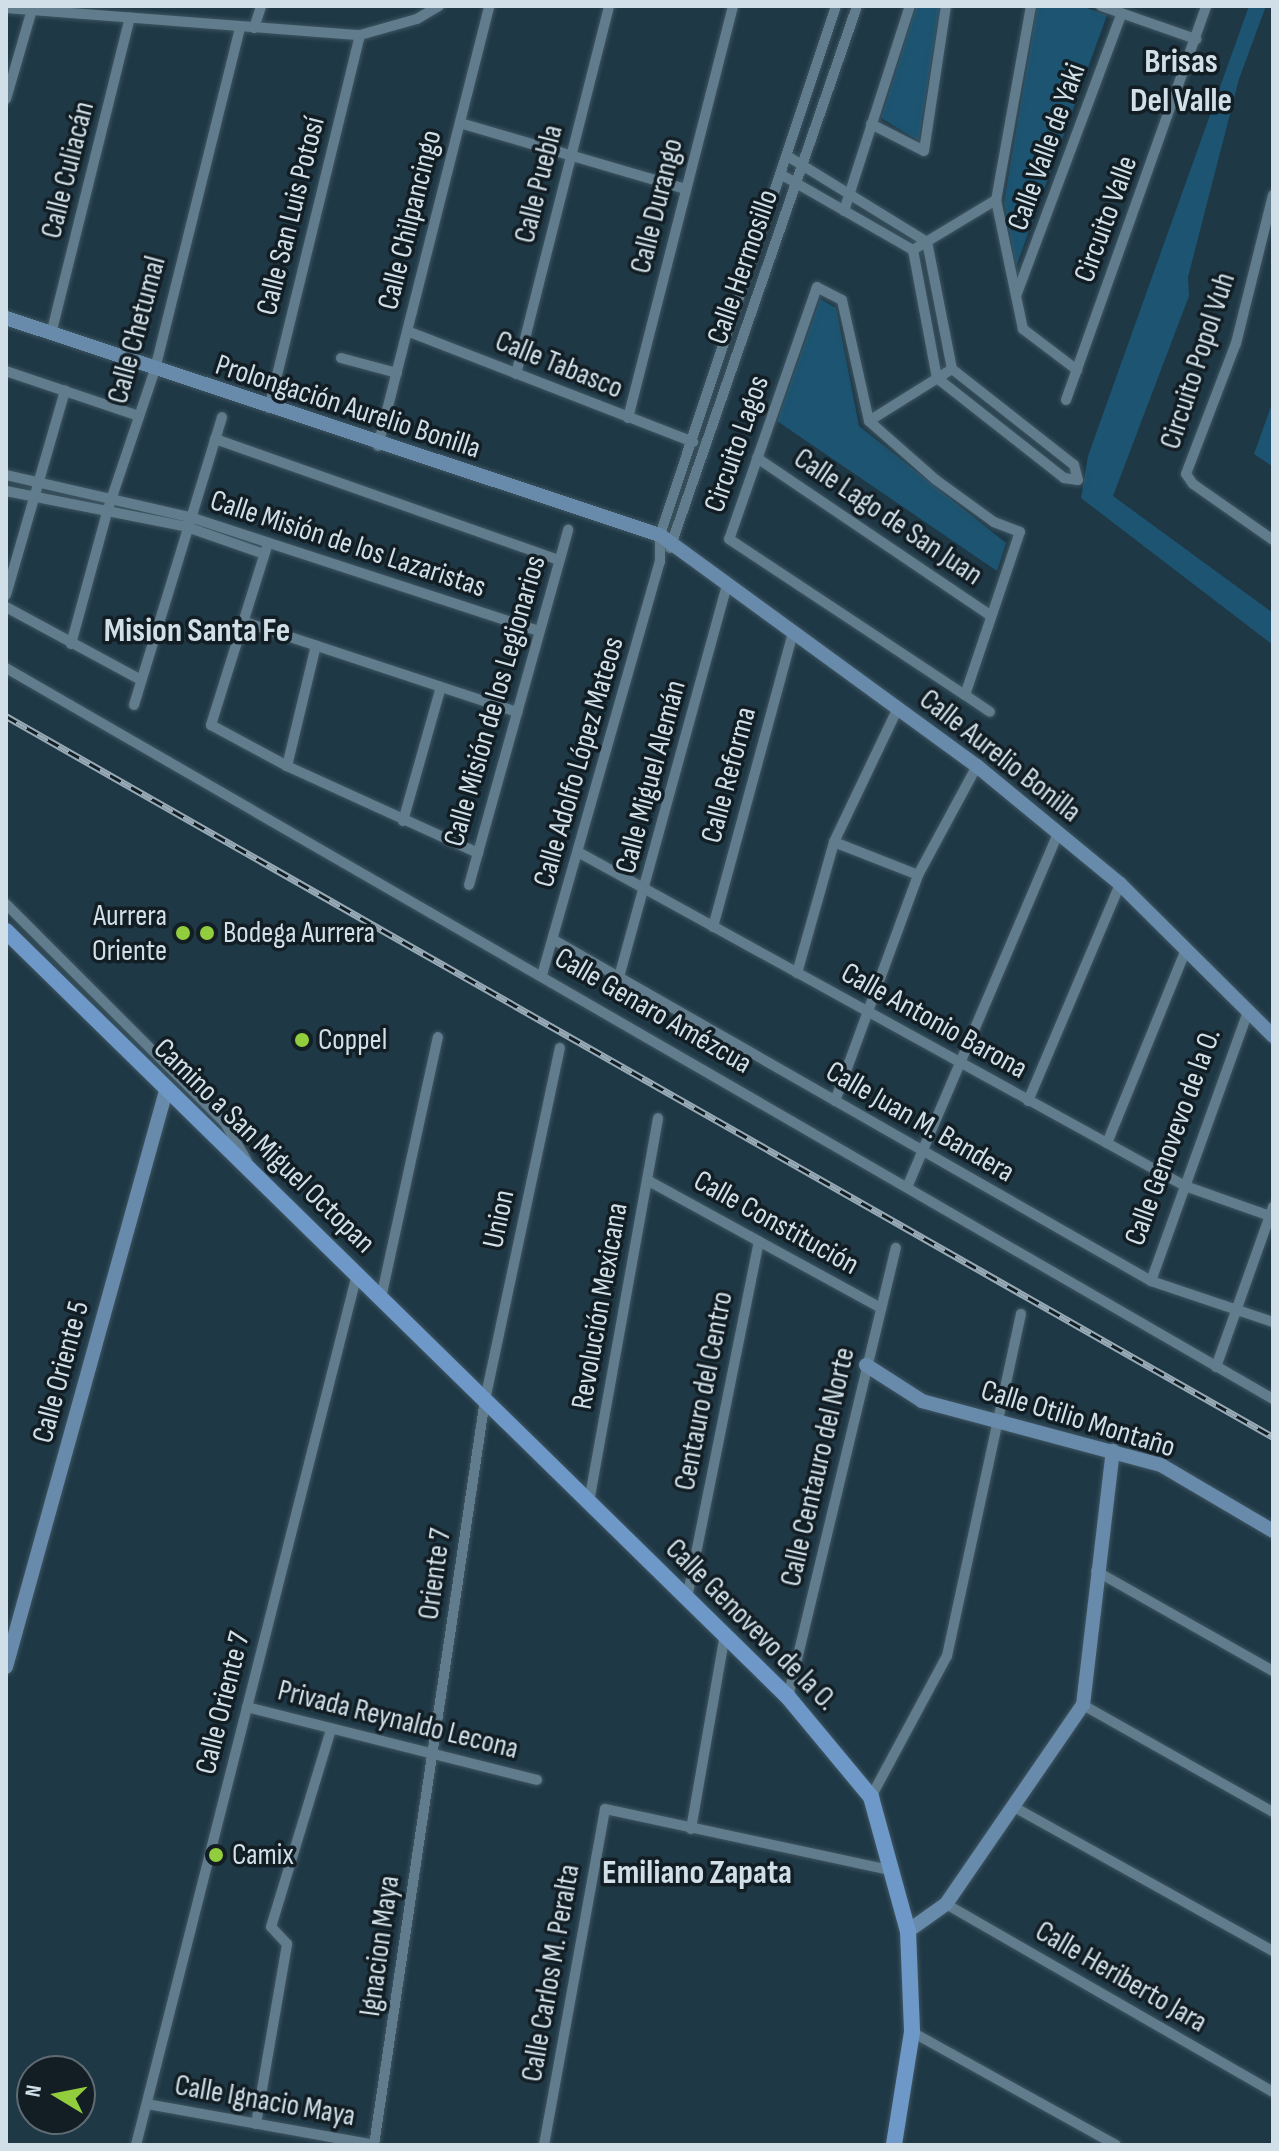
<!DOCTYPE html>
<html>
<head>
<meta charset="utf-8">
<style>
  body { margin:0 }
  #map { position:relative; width:1279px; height:2151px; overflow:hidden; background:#1f3846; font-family:"Sofia Sans Condensed",sans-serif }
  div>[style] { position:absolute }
  .green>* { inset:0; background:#1c5471 }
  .roads { filter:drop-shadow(0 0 2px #3e5561) drop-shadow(0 0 2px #3e5561) }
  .street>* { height:10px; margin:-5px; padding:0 5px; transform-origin:5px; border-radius:5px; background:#617c8d }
  .secondary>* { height:14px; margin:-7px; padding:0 7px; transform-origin:7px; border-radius:7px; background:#688aab }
  .primary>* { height:16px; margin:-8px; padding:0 8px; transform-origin:8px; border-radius:8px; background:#6e98c8 }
  .rail>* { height:7px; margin-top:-3.5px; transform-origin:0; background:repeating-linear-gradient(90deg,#131e24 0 12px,#98aab5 0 24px); box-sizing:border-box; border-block:2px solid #98aab5 }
  .dots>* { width:22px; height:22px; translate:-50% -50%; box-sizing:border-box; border:4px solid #131e24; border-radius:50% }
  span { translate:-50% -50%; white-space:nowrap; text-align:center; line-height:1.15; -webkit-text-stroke:7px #131e24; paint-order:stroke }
  .street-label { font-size:30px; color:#d0dfe8 }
  .poi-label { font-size:30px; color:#d0dfe8 }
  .right { translate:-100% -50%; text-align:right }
  .left { translate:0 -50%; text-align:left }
  .quarter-label { font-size:34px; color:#d0dfe8; font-weight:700 }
  .frame { position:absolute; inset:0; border:8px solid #d0dfe8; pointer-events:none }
  .north { position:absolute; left:16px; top:2055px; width:80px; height:80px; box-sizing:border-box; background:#131e24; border:2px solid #5f6b72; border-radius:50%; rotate:280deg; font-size:22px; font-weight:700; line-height:32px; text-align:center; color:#d0dfe8 }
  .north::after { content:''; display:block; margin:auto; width:28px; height:36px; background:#92cd3e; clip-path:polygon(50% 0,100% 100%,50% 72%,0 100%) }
</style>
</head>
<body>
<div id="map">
  <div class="green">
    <i style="clip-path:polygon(916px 6px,940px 6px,919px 141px,881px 118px)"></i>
    <i style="clip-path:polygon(1037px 6px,1081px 6px,1107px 15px,1016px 267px,1004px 203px)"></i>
    <i style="clip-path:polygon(1249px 6px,1266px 6px,1239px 79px,1188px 277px,1189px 296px,1113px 496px,1273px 613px,1273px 645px,1081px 498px,1088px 456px)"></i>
    <i style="clip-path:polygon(820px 299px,836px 308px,859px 426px,1006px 543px,997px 571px,777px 421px)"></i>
    <i style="clip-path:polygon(1273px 401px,1273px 467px,1254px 454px)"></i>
  </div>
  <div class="roads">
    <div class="street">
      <i style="left:1031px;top:6px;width:197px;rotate:100.2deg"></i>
      <i style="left:996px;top:200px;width:132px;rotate:78.2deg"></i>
      <i style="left:1023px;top:329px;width:68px;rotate:37.2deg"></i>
      <i style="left:1101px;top:6px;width:101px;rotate:19.2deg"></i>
      <i style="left:6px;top:8px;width:355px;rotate:4.4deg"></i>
      <i style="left:360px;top:35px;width:59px;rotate:-15.7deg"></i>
      <i style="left:417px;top:19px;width:26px;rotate:-31deg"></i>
      <i style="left:254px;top:28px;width:23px;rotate:-72deg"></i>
      <i style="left:6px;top:99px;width:97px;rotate:-73.8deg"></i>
      <i style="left:460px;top:123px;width:235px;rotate:16.3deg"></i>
      <i style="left:871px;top:124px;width:59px;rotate:27deg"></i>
      <i style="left:924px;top:151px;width:147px;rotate:-81.4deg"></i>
      <i style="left:782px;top:175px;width:151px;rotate:29.8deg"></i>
      <i style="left:913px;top:250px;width:130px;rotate:79.4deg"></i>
      <i style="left:937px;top:378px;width:162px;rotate:38.2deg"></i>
      <i style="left:1064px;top:478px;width:14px;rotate:8deg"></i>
      <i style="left:1078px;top:480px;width:16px;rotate:-105deg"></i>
      <i style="left:1074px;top:465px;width:155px;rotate:-141.8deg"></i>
      <i style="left:952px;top:369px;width:129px;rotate:-101.1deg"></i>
      <i style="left:927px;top:242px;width:164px;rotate:-148.4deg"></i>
      <i style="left:1273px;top:195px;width:153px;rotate:104deg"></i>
      <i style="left:1236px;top:343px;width:140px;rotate:110.9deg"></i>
      <i style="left:1186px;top:474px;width:12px;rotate:55deg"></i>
      <i style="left:1193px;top:484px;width:98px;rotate:35deg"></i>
      <i style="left:844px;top:211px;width:215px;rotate:-72.2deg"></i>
      <i style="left:913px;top:250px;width:97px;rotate:-31.1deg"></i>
      <i style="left:1016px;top:296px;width:302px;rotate:-69.5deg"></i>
      <i style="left:407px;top:331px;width:307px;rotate:21.2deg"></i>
      <i style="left:51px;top:334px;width:326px;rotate:-76deg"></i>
      <i style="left:341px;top:358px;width:58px;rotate:15deg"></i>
      <i style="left:6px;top:371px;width:140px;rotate:18.7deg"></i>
      <i style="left:516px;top:374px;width:380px;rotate:-75.8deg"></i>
      <i style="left:1066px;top:400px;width:417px;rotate:-70.4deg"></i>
      <i style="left:269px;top:408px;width:384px;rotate:-76.3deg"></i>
      <i style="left:628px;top:418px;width:425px;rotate:-75.7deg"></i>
      <i style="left:869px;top:421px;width:98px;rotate:-32.1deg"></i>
      <i style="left:215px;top:439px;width:365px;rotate:19.4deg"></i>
      <i style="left:378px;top:446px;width:454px;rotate:-75.8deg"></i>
      <i style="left:757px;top:458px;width:282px;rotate:34deg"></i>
      <i style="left:6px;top:475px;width:189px;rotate:12.9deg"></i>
      <i style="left:190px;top:517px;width:366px;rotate:18.1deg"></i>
      <i style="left:6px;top:491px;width:185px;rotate:11.2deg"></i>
      <i style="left:187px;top:527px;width:82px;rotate:19.3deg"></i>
      <i style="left:268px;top:543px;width:191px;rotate:107.4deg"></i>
      <i style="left:211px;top:725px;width:86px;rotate:28.3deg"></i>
      <i style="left:287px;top:766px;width:210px;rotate:24.5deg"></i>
      <i style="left:670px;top:548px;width:573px;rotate:-70.96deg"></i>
      <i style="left:6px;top:595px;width:213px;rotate:-73.9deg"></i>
      <i style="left:6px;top:607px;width:153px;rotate:28.4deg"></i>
      <i style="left:245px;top:622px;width:287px;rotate:18.3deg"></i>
      <i style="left:71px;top:644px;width:140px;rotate:-74.7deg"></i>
      <i style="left:108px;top:509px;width:148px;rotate:-71.4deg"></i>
      <i style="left:155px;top:369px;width:352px;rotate:-76deg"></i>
      <i style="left:6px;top:668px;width:1463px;rotate:29.98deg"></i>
      <i style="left:965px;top:695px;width:172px;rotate:-71.4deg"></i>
      <i style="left:1020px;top:532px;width:28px;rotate:-159deg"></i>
      <i style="left:994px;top:522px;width:72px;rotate:-144.1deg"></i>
      <i style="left:936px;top:480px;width:89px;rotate:-138.6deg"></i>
      <i style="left:869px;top:421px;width:124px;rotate:-102.6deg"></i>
      <i style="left:842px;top:300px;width:28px;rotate:-153deg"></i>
      <i style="left:817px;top:287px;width:267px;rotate:109.2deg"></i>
      <i style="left:729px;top:539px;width:283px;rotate:33.5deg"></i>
      <i style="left:965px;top:695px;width:30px;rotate:34deg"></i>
      <i style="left:134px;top:705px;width:301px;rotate:-73deg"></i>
      <i style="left:287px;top:766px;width:124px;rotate:-76.5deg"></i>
      <i style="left:403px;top:821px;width:139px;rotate:-74.2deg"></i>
      <i style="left:834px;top:842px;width:90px;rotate:21.4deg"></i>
      <i style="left:578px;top:852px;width:693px;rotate:28.82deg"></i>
      <i style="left:1185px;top:1186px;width:93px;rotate:19.4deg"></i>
      <i style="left:469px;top:885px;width:369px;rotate:-74.4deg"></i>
      <i style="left:6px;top:904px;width:310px;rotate:45deg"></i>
      <i style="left:225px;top:1123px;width:44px;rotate:59.9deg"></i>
      <i style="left:713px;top:927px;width:302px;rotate:-74.8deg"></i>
      <i style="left:554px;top:940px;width:688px;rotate:29.73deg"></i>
      <i style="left:1151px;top:1281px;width:129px;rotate:18.6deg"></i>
      <i style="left:797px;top:973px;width:136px;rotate:-74.2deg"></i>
      <i style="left:834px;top:842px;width:146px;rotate:-64.5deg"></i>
      <i style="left:542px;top:975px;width:430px;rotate:-74.1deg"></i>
      <i style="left:660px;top:562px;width:27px;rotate:-90deg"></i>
      <i style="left:660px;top:535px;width:558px;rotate:-71.6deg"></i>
      <i style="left:619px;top:977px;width:403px;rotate:-74.6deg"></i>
      <i style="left:835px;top:1101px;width:241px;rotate:-69.8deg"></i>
      <i style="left:918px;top:875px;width:124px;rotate:-61.6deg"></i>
      <i style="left:1028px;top:1101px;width:236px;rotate:-67deg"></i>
      <i style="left:1107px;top:1143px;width:209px;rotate:-67.8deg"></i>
      <i style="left:647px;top:1180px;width:267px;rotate:28.7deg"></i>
      <i style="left:908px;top:1185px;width:383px;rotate:-66.9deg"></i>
      <i style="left:1151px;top:1281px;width:287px;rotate:-70.2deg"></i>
      <i style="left:381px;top:1298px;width:267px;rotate:-77.7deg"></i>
      <i style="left:1216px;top:1367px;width:170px;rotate:-70.4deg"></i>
      <i style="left:589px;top:1502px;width:390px;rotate:-79.8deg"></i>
      <i style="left:1096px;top:1571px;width:203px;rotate:29.5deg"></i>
      <i style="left:687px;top:1598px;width:364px;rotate:-78.6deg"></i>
      <i style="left:788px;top:1697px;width:462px;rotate:-76.5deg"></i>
      <i style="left:1083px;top:1705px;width:218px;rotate:29.4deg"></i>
      <i style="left:247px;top:1707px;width:299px;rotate:14.1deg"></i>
      <i style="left:871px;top:1797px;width:160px;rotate:-61.7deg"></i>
      <i style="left:947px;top:1656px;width:350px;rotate:-77.8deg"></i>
      <i style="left:1014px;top:1807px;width:296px;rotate:29.1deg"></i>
      <i style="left:691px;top:1829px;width:197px;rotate:-80.1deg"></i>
      <i style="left:946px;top:1904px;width:377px;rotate:29.9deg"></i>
      <i style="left:912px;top:2032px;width:233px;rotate:29deg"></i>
      <i style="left:147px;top:2104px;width:231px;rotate:10.2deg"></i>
      <i style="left:256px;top:2124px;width:183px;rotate:-80.2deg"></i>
      <i style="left:287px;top:1944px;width:23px;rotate:-133deg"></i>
      <i style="left:271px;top:1927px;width:206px;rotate:-73.1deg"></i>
      <i style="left:136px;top:2145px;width:899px;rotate:-75.76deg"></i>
      <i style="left:374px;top:2145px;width:753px;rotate:-81.53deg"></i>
      <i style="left:485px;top:1400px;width:360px;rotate:-78deg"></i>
      <i style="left:544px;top:2145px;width:341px;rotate:-79.7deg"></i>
      <i style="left:605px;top:1809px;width:295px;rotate:12.1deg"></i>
    </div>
    <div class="secondary">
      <i style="left:6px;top:318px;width:689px;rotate:18.36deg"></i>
      <i style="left:660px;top:535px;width:392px;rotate:36.1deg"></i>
      <i style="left:977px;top:766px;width:185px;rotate:39.5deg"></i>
      <i style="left:1120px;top:884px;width:216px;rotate:44.8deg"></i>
      <i style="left:866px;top:1365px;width:67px;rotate:32.7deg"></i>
      <i style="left:922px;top:1401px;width:247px;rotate:15deg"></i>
      <i style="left:1161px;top:1465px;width:130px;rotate:30.5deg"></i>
      <i style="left:6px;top:1667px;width:598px;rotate:-74.48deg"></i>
      <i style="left:908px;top:1931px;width:47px;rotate:-35.4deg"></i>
      <i style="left:946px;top:1904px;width:242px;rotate:-55.5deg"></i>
      <i style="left:1083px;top:1705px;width:256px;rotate:-83.3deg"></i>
    </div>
    <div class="primary">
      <i style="left:6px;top:931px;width:1095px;rotate:44.41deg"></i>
      <i style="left:788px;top:1697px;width:130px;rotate:50.3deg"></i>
      <i style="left:871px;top:1797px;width:139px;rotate:74.6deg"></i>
      <i style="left:908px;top:1931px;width:101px;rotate:87.7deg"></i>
      <i style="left:912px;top:2032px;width:114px;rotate:99.1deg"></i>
    </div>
  </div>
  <div class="rail">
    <i style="left:6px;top:716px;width:1458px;rotate:29.64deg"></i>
  </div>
  <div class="dots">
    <i style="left:183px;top:933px;background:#92cd3e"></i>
    <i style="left:207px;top:933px;background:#92cd3e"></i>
    <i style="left:302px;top:1040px;background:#92cd3e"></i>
    <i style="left:216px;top:1855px;background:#92cd3e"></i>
  </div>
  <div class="street-label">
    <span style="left:1047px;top:147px;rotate:-70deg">Calle Valle de Yaki</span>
    <span style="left:68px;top:170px;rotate:-76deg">Calle Culiacán</span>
    <span style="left:539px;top:184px;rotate:-76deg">Calle Puebla</span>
    <span style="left:657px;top:206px;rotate:-76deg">Calle Durango</span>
    <span style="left:291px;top:216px;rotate:-76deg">Calle San Luis Potosí</span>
    <span style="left:1106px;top:219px;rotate:-70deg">Circuito Valle</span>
    <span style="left:410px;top:220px;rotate:-76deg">Calle Chilpancingo</span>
    <span style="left:743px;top:267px;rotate:-71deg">Calle Hermosillo</span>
    <span style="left:137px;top:330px;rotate:-75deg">Calle Chetumal</span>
    <span style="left:1198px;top:361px;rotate:-72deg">Circuito Popol Vuh</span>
    <span style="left:559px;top:365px;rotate:22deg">Calle Tabasco</span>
    <span style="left:348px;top:407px;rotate:18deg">Prolongación Aurelio Bonilla</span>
    <span style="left:737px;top:444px;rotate:-71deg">Circuito Lagos</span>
    <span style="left:888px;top:517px;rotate:34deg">Calle Lago de San Juan</span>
    <span style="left:348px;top:544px;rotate:18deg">Calle Misión de los Lazaristas</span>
    <span style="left:495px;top:701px;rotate:-74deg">Calle Misión de los Legionarios</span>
    <span style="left:1000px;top:756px;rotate:38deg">Calle Aurelio Bonilla</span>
    <span style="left:579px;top:762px;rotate:-74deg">Calle Adolfo López Mateos</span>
    <span style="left:729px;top:775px;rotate:-75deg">Calle Reforma</span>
    <span style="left:651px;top:777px;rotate:-75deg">Calle Miguel Alemán</span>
    <span style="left:653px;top:1011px;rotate:30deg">Calle Genaro Amézcua</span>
    <span style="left:934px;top:1021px;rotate:29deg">Calle Antonio Barona</span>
    <span style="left:920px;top:1122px;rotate:30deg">Calle Juan M. Bandera</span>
    <span style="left:1173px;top:1137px;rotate:-70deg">Calle Genovevo de la O.</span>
    <span style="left:264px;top:1146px;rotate:44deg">Camino a San Miguel Octopan</span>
    <span style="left:499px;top:1219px;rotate:-78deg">Union</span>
    <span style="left:776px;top:1223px;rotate:29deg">Calle Constitución</span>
    <span style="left:600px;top:1306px;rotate:-80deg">Revolución Mexicana</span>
    <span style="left:61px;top:1372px;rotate:-75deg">Calle Oriente 5</span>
    <span style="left:704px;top:1391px;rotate:-79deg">Centauro del Centro</span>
    <span style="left:1078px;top:1419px;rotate:17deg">Calle Otilio Montaño</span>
    <span style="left:818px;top:1467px;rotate:-77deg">Calle Centauro del Norte</span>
    <span style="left:435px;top:1574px;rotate:-82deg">Oriente 7</span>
    <span style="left:751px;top:1625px;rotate:45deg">Calle Genovevo de la O.</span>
    <span style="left:223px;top:1703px;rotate:-76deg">Calle Oriente 7</span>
    <span style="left:398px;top:1720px;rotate:14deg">Privada Reynaldo Lecona</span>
    <span style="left:380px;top:1946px;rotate:-82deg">Ignacion Maya</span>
    <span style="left:551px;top:1973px;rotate:-80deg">Calle Carlos M. Peralta</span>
    <span style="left:1121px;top:1977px;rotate:30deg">Calle Heriberto Jara</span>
    <span style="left:265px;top:2101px;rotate:10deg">Calle Ignacio Maya</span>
  </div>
  <div class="poi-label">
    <span class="right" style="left:167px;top:933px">Aurrera<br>Oriente</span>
    <span class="left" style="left:223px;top:933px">Bodega Aurrera</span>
    <span class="left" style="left:318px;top:1040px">Coppel</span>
    <span class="left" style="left:232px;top:1855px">Camix</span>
  </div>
  <div class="quarter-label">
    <span style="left:1181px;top:81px">Brisas<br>Del Valle</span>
    <span style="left:197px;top:631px">Mision Santa Fe</span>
    <span style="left:697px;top:1873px">Emiliano Zapata</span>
  </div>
  <div class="frame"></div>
  <div class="north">N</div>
</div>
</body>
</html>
